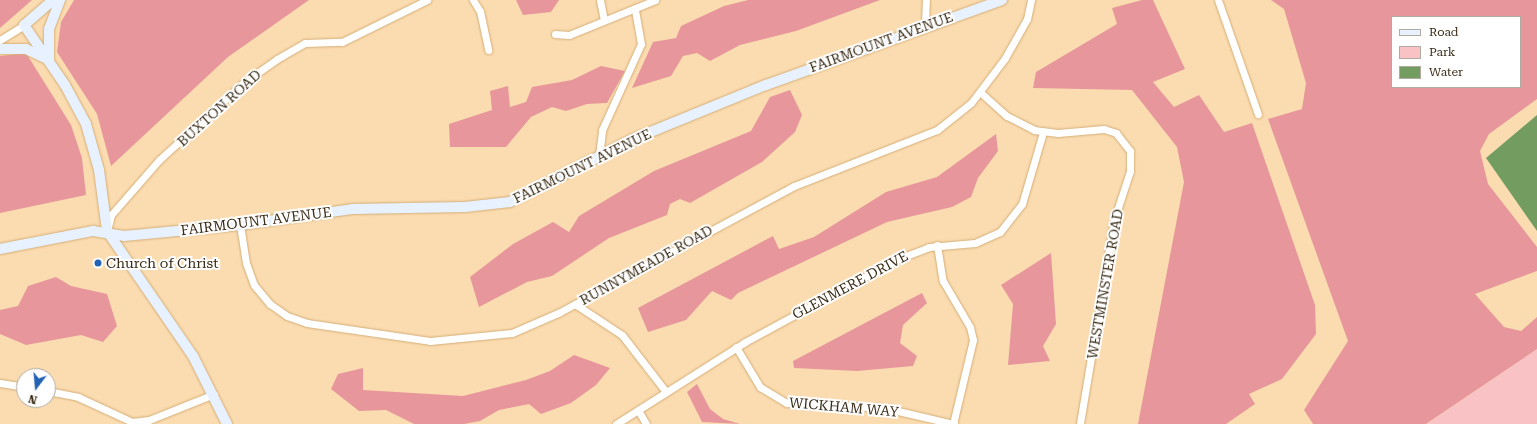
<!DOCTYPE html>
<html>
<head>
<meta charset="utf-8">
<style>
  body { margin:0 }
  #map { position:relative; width:1537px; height:424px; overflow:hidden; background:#fbdcb0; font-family:"Roboto Serif",serif }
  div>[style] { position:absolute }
  .green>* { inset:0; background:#f9c2c4 }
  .forest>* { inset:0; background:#e7979b }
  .water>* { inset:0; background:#739c61 }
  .roads { filter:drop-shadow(0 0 1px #d4ae78) drop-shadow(0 0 1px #d4ae78) }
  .street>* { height:7px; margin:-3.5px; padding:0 3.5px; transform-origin:3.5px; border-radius:3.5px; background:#fff }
  .secondary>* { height:10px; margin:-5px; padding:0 5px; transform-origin:5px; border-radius:5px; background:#e7f1ff }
  .dots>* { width:11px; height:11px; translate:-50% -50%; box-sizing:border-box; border:2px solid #fff; border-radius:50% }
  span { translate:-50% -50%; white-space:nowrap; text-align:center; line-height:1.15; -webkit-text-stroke:4px #fff; paint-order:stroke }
  .street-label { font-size:14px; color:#392a14 }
  .poi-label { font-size:14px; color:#392a14 }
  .left { translate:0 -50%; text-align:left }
  .legend { position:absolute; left:1391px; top:16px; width:130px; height:72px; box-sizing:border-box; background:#fff; border:1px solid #b0aaa1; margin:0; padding:5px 7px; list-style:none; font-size:12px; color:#392a14 }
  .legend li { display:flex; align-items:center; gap:8px; height:20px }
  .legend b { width:20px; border:1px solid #b0aaa1 }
  .north { position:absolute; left:16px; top:368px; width:40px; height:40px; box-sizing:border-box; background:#fff; border:1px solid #b0aaa1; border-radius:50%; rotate:196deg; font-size:11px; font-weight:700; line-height:16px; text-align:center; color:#392a14 }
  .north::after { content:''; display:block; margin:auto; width:14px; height:18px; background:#2363b4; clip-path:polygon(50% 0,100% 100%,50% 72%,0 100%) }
</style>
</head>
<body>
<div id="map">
  <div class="green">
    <i style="clip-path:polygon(1537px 349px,1537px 424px,1427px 424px)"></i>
  </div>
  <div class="forest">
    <i style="clip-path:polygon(0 0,32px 0,0 28px)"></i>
    <i style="clip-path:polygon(74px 0,309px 0,228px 57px,111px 166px,97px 114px,57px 52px,61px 22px)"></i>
    <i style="clip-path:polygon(516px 0,559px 0,551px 12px,523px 15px)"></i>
    <i style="clip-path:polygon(748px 0,880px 0,796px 31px,740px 45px,710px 61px,697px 53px,683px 56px,671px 76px,632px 88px,653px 42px,676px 38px,681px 26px,724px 6px)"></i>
    <i style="clip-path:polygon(1142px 0,1153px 0,1185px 69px,1153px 82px,1174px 107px,1199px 95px,1224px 132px,1252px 123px,1315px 305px,1316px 334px,1282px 379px,1249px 394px,1255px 404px,1226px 424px,1138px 424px,1184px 182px,1177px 147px,1132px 90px,1033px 88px,1036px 72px,1117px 24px,1112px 8px)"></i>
    <i style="clip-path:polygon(evenodd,1271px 0,1537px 0,1537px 99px,1489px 134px,1480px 151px,1488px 184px,1537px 247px,1537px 271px,1475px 294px,1504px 327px,1521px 331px,1537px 317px,1537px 349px,1426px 424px,1313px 424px,1304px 410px,1348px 341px,1268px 119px,1302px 109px,1306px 83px,1284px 9px,1271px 0,1392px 17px,1520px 17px,1520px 87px,1392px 87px,1392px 17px)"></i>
    <i style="clip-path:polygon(26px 53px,71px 125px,82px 158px,86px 195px,0 213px,0 56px)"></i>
    <i style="clip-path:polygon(601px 66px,625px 71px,607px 103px,587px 104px,566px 111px,552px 107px,531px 117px,506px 147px,450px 147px,449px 124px,492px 110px,490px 91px,508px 86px,510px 107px,526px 102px,532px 87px,572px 80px)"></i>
    <i style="clip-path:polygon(790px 90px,802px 115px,795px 132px,762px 162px,690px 203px,680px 199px,670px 204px,667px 215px,609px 238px,552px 276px,527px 282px,479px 307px,470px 277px,513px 244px,553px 222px,569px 232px,579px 216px,654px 171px,751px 131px,770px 97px)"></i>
    <i style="clip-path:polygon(996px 134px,998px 151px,978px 178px,971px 197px,952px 207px,887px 222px,738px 293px,731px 300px,712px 291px,686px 320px,648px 332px,638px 308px,773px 236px,779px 249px,814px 237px,886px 192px,937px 177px)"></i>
    <i style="clip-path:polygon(1051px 253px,1056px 324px,1043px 346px,1050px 361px,1008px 365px,1013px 304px,1001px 285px)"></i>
    <i style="clip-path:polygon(56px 277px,71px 286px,107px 294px,117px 326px,103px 342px,81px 335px,26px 345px,0 334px,0 310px,18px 306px,28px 286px)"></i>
    <i style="clip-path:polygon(922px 293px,927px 303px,903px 325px,900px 343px,917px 356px,913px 366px,857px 371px,794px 368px,793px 361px)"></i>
    <i style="clip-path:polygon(574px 355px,610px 368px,596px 385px,571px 403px,541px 414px,529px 404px,499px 410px,480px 421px,464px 424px,414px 424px,386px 410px,359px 411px,331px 389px,338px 374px,363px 368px,363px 390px,463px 396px,526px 380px,550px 371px)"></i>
    <i style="clip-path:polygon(697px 384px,710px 409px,723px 419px,740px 424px,702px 422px,687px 392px)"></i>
  </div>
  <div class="water">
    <i style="clip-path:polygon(1537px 115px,1537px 231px,1486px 158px)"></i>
  </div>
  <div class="roads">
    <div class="street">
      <i style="left:473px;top:0;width:13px;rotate:58deg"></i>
      <i style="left:480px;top:11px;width:40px;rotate:78deg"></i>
      <i style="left:600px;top:0;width:20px;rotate:79deg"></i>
      <i style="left:1218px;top:0;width:121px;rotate:70.7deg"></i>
      <i style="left:925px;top:25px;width:25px;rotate:-88deg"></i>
      <i style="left:555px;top:34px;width:14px;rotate:4deg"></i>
      <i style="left:569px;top:35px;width:93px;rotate:-22.1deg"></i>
      <i style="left:0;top:40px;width:28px;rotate:-32deg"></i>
      <i style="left:980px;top:92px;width:36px;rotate:42deg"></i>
      <i style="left:1007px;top:116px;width:30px;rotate:27deg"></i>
      <i style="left:1034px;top:130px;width:24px;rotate:7deg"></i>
      <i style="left:1058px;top:133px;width:46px;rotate:-5deg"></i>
      <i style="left:1104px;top:129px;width:13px;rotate:18deg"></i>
      <i style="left:1116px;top:133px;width:23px;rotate:52deg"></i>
      <i style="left:1130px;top:151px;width:20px;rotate:90deg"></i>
      <i style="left:1130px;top:171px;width:52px;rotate:108.1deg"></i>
      <i style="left:1114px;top:220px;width:207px;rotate:99.5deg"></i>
      <i style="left:599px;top:156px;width:26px;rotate:-83deg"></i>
      <i style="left:602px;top:130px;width:94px;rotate:-65.6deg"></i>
      <i style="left:641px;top:44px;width:36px;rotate:-100deg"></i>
      <i style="left:240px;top:225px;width:38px;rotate:81deg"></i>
      <i style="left:246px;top:263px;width:23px;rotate:70deg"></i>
      <i style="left:254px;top:285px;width:25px;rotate:50deg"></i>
      <i style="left:270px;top:304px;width:21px;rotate:35deg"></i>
      <i style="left:287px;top:316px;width:21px;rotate:19deg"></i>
      <i style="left:307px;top:323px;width:124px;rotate:8.3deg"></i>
      <i style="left:430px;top:341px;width:82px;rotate:-5.6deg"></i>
      <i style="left:512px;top:333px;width:52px;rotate:-23.6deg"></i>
      <i style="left:560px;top:312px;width:266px;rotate:-28.3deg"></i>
      <i style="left:794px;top:186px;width:154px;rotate:-21.4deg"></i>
      <i style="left:937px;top:130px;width:43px;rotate:-38.5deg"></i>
      <i style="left:971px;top:103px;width:56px;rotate:-52.9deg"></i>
      <i style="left:1005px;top:58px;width:45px;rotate:-60.6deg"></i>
      <i style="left:1027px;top:19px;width:19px;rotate:-78deg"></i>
      <i style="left:108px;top:227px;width:12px;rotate:-76deg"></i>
      <i style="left:111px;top:215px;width:73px;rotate:-48.9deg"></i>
      <i style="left:159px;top:160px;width:114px;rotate:-42.5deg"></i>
      <i style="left:243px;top:83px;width:42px;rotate:-35.2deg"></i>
      <i style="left:277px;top:59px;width:32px;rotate:-30deg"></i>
      <i style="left:305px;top:43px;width:37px;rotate:-2deg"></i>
      <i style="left:342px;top:42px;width:95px;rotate:-26.3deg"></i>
      <i style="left:937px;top:245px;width:36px;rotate:81deg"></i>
      <i style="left:943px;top:281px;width:53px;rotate:59.6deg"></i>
      <i style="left:970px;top:327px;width:13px;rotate:77deg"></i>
      <i style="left:973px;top:340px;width:86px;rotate:103.4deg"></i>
      <i style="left:575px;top:304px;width:56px;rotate:33.4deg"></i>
      <i style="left:622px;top:335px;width:72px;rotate:52.3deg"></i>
      <i style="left:736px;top:347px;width:47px;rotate:59deg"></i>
      <i style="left:760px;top:387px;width:31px;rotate:31deg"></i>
      <i style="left:787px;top:403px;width:98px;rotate:2.9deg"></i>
      <i style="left:885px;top:408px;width:71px;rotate:13.1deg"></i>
      <i style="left:0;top:383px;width:24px;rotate:9deg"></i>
      <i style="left:48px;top:391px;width:31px;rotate:11deg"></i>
      <i style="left:78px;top:397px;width:60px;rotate:24.8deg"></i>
      <i style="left:132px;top:422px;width:17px;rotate:-7deg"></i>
      <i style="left:149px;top:420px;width:70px;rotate:-21.8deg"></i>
      <i style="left:638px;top:410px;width:16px;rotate:60deg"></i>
      <i style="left:616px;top:424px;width:153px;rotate:-32.4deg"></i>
      <i style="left:745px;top:342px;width:174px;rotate:-28.5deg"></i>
      <i style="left:898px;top:259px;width:33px;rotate:-21deg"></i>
      <i style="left:929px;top:247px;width:46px;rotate:-5deg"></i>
      <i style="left:975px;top:243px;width:27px;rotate:-24deg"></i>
      <i style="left:1000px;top:232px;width:36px;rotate:-52deg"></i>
      <i style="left:1022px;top:204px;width:75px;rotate:-73.7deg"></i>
    </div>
    <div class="secondary">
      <i style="left:53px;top:0;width:38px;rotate:139deg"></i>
      <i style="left:24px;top:25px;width:73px;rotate:55.7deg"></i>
      <i style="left:65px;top:85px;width:44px;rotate:61.7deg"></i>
      <i style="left:86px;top:124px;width:48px;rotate:74.2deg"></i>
      <i style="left:99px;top:170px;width:62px;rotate:82.5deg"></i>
      <i style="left:107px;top:231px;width:152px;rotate:55.5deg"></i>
      <i style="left:193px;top:356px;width:76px;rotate:63.4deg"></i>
      <i style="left:0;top:49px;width:26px"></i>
      <i style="left:26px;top:49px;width:21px;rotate:25deg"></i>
      <i style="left:49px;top:60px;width:31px;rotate:-90deg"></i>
      <i style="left:49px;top:29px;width:31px;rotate:-69deg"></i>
      <i style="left:0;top:249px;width:95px;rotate:-11deg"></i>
      <i style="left:93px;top:231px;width:31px;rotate:9deg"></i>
      <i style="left:124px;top:236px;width:117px;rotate:-5.4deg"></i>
      <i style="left:240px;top:225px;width:113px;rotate:-8.1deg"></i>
      <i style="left:352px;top:209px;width:113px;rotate:-1deg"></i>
      <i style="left:465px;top:207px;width:45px;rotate:-6.3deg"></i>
      <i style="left:510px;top:202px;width:136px;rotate:-27.1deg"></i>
      <i style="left:631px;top:140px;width:146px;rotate:-22.2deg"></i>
      <i style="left:766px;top:85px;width:251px;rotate:-19.8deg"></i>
    </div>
  </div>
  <div class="dots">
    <i style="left:98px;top:263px;background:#2363b4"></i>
  </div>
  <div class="street-label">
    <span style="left:881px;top:42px;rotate:-20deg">FAIRMOUNT AVENUE</span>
    <span style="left:219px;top:108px;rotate:-42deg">BUXTON ROAD</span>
    <span style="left:582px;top:166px;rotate:-26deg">FAIRMOUNT AVENUE</span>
    <span style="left:256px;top:221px;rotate:-7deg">FAIRMOUNT AVENUE</span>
    <span style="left:646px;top:265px;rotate:-29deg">RUNNYMEADE ROAD</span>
    <span style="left:1105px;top:284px;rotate:-80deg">WESTMINSTER ROAD</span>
    <span style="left:850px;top:285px;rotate:-28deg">GLENMERE DRIVE</span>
    <span style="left:844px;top:407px;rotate:5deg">WICKHAM WAY</span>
  </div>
  <div class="poi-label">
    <span class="left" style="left:106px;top:263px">Church of Christ</span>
  </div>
  <ul class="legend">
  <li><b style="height:5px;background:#e7f1ff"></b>Road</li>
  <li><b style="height:11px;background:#f9c2c4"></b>Park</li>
  <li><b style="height:11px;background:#739c61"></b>Water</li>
  </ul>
  <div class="north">N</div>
</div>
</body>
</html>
